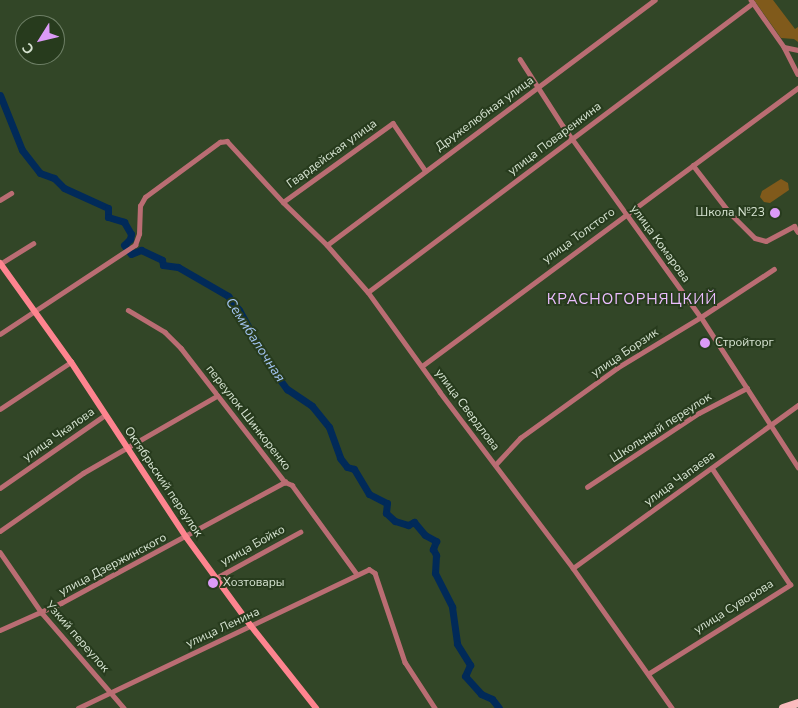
<!DOCTYPE html>
<html>
<head>
<meta charset="utf-8">
<style>
  body { margin:0 }
  #map { position:relative; width:798px; height:708px; overflow:hidden; background:#324627; font-family:"Nunito Sans",sans-serif }
  div>[style] { position:absolute }
  .green>* { inset:0; background:#805a1b }
  .river>* { height:7px; margin:-3.5px; padding:0 3.5px; transform-origin:3.5px; border-radius:3.5px; background:#012a59 }
  .street>* { height:4.5px; margin:-2.25px; padding:0 2.25px; transform-origin:2.25px; border-radius:2.25px; background:#ba6d73 }
  .secondary>* { height:6px; margin:-3px; padding:0 3px; transform-origin:3px; border-radius:3px; background:#fe848f }
  .primary>* { height:8px; margin:-4px; padding:0 4px; transform-origin:4px; border-radius:4px; background:#fababd }
  .dots>* { width:14px; height:14px; translate:-50% -50%; box-sizing:border-box; border:2px solid #273b1d; border-radius:50% }
  span { translate:-50% -50%; white-space:nowrap; text-align:center; line-height:1.15; -webkit-text-stroke:4px #273b1d; paint-order:stroke }
  .street-label { font-size:12px; color:#d7e4d2 }
  .poi-label { font-size:12px; color:#d7e4d2 }
  .right { translate:-100% -50%; text-align:right }
  .left { translate:0 -50%; text-align:left }
  .water-label { font-size:14px; color:#a3c5f3; font-style:italic }
  .quarter-label { font-size:15px; color:#ecbeff; letter-spacing:1px }
  .north { position:absolute; left:15px; top:15px; width:50px; height:50px; box-sizing:border-box; background:#273b1d; border:1px solid #6d7f65; border-radius:50%; rotate:234deg; font-size:14px; font-weight:700; line-height:20px; text-align:center; color:#d7e4d2 }
  .north::after { content:''; display:block; margin:auto; width:18px; height:22px; background:#db9af6; clip-path:polygon(50% 0,100% 100%,50% 72%,0 100%) }
</style>
</head>
<body>
<div id="map">
  <div class="green">
    <i style="clip-path:polygon(754px 0,773px 0,795px 29px,798px 27px,798px 42px,794px 39px,781px 38px)"></i>
    <i style="clip-path:polygon(781px 179px,788px 183px,789px 190px,770px 203px,764px 202px,760px 197px,762px 191px)"></i>
  </div>
  <div class="river">
    <i style="left:0;top:95px;width:59px;rotate:68.2deg"></i>
    <i style="left:22px;top:150px;width:29px;rotate:52deg"></i>
    <i style="left:40px;top:173px;width:15px;rotate:20deg"></i>
    <i style="left:54px;top:178px;width:14px;rotate:45deg"></i>
    <i style="left:64px;top:188px;width:48px;rotate:24.4deg"></i>
    <i style="left:108px;top:208px;width:9px;rotate:90deg"></i>
    <i style="left:108px;top:217px;width:17px;rotate:17deg"></i>
    <i style="left:124px;top:222px;width:14px;rotate:60deg"></i>
    <i style="left:131px;top:234px;width:5px;rotate:101deg"></i>
    <i style="left:130px;top:239px;width:8px;rotate:135deg"></i>
    <i style="left:124px;top:245px;width:11px;rotate:52deg"></i>
    <i style="left:131px;top:254px;width:11px;rotate:-22deg"></i>
    <i style="left:141px;top:250px;width:23px;rotate:25deg"></i>
    <i style="left:162px;top:260px;width:5px;rotate:79deg"></i>
    <i style="left:163px;top:265px;width:15px;rotate:8deg"></i>
    <i style="left:178px;top:267px;width:58px;rotate:30.1deg"></i>
    <i style="left:228px;top:296px;width:18px;rotate:52deg"></i>
    <i style="left:239px;top:310px;width:64px;rotate:61deg"></i>
    <i style="left:270px;top:366px;width:29px;rotate:54deg"></i>
    <i style="left:287px;top:389px;width:30px;rotate:34deg"></i>
    <i style="left:312px;top:406px;width:27px;rotate:51deg"></i>
    <i style="left:329px;top:427px;width:33px;rotate:70deg"></i>
    <i style="left:340px;top:458px;width:11px;rotate:52deg"></i>
    <i style="left:347px;top:467px;width:7px;rotate:16deg"></i>
    <i style="left:354px;top:469px;width:29px;rotate:59deg"></i>
    <i style="left:369px;top:494px;width:20px;rotate:27deg"></i>
    <i style="left:387px;top:503px;width:10px;rotate:96deg"></i>
    <i style="left:386px;top:513px;width:12px;rotate:42deg"></i>
    <i style="left:395px;top:521px;width:14px;rotate:17deg"></i>
    <i style="left:408px;top:525px;width:7px;rotate:-27deg"></i>
    <i style="left:414px;top:522px;width:17px;rotate:50deg"></i>
    <i style="left:425px;top:535px;width:13px;rotate:29deg"></i>
    <i style="left:436px;top:541px;width:9px;rotate:111deg"></i>
    <i style="left:433px;top:549px;width:7px;rotate:63deg"></i>
    <i style="left:436px;top:555px;width:18px;rotate:93deg"></i>
    <i style="left:435px;top:573px;width:38px;rotate:63deg"></i>
    <i style="left:452px;top:607px;width:37px;rotate:82deg"></i>
    <i style="left:457px;top:644px;width:25px;rotate:58deg"></i>
    <i style="left:470px;top:665px;width:12px;rotate:114deg"></i>
    <i style="left:465px;top:676px;width:24px;rotate:48deg"></i>
    <i style="left:481px;top:694px;width:12px;rotate:24deg"></i>
    <i style="left:492px;top:699px;width:11px;rotate:52deg"></i>
  </div>
  <div class="street">
    <i style="left:751px;top:0;width:57px;rotate:54.9deg"></i>
    <i style="left:784px;top:47px;width:30px;rotate:63deg"></i>
    <i style="left:784px;top:47px;width:14px;rotate:12deg"></i>
    <i style="left:520px;top:59px;width:80px;rotate:57.3deg"></i>
    <i style="left:563px;top:126px;width:236px;rotate:54.2deg"></i>
    <i style="left:701px;top:317px;width:179px;rotate:57.1deg"></i>
    <i style="left:693px;top:165px;width:61px;rotate:52.4deg"></i>
    <i style="left:730px;top:213px;width:35px;rotate:45deg"></i>
    <i style="left:755px;top:238px;width:11px;rotate:15deg"></i>
    <i style="left:766px;top:241px;width:32px;rotate:-28deg"></i>
    <i style="left:794px;top:226px;width:7px;rotate:56deg"></i>
    <i style="left:0;top:200px;width:13px;rotate:-32deg"></i>
    <i style="left:283px;top:202px;width:135px;rotate:-35.7deg"></i>
    <i style="left:393px;top:123px;width:57px;rotate:55.8deg"></i>
    <i style="left:327px;top:245px;width:409px;rotate:-36.8deg"></i>
    <i style="left:0;top:264px;width:39px;rotate:-32deg"></i>
    <i style="left:368px;top:292px;width:481px;rotate:-36.9deg"></i>
    <i style="left:128px;top:310px;width:43px;rotate:30.7deg"></i>
    <i style="left:165px;top:332px;width:23px;rotate:45deg"></i>
    <i style="left:181px;top:348px;width:170px;rotate:52.2deg"></i>
    <i style="left:285px;top:482px;width:8px;rotate:23deg"></i>
    <i style="left:292px;top:485px;width:110px;rotate:53.9deg"></i>
    <i style="left:0;top:334px;width:162px;rotate:-33.4deg"></i>
    <i style="left:135px;top:245px;width:12px;rotate:-70deg"></i>
    <i style="left:139px;top:234px;width:28px;rotate:-88deg"></i>
    <i style="left:140px;top:206px;width:10px;rotate:-61deg"></i>
    <i style="left:145px;top:197px;width:93px;rotate:-36.3deg"></i>
    <i style="left:220px;top:142px;width:7px;rotate:-8deg"></i>
    <i style="left:227px;top:141px;width:83px;rotate:47.4deg"></i>
    <i style="left:283px;top:202px;width:62px;rotate:44.3deg"></i>
    <i style="left:327px;top:245px;width:62px;rotate:48.9deg"></i>
    <i style="left:368px;top:292px;width:123px;rotate:54.2deg"></i>
    <i style="left:440px;top:392px;width:221px;rotate:52.9deg"></i>
    <i style="left:573px;top:568px;width:171px;rotate:54.7deg"></i>
    <i style="left:422px;top:366px;width:468px;rotate:-36.5deg"></i>
    <i style="left:0;top:409px;width:85px;rotate:-33.5deg"></i>
    <i style="left:495px;top:465px;width:37px;rotate:-47deg"></i>
    <i style="left:520px;top:438px;width:120px;rotate:-35.8deg"></i>
    <i style="left:617px;top:368px;width:98px;rotate:-31.3deg"></i>
    <i style="left:701px;top:317px;width:87px;rotate:-33.3deg"></i>
    <i style="left:587px;top:487px;width:134px;rotate:-33.5deg"></i>
    <i style="left:699px;top:413px;width:54px;rotate:-27.5deg"></i>
    <i style="left:0;top:488px;width:128px;rotate:-34.8deg"></i>
    <i style="left:0;top:531px;width:101px;rotate:-34.9deg"></i>
    <i style="left:83px;top:473px;width:155px;rotate:-29.9deg"></i>
    <i style="left:0;top:552px;width:74px;rotate:55.5deg"></i>
    <i style="left:42px;top:613px;width:125px;rotate:49.2deg"></i>
    <i style="left:573px;top:568px;width:278px;rotate:-35.9deg"></i>
    <i style="left:216px;top:578px;width:96px;rotate:-28.7deg"></i>
    <i style="left:0;top:630px;width:67px;rotate:-23.9deg"></i>
    <i style="left:61px;top:603px;width:255px;rotate:-28.4deg"></i>
    <i style="left:648px;top:674px;width:168px;rotate:-32.1deg"></i>
    <i style="left:790px;top:585px;width:140px;rotate:-123.9deg"></i>
    <i style="left:78px;top:708px;width:322px;rotate:-25.5deg"></i>
    <i style="left:369px;top:569px;width:7px;rotate:34deg"></i>
    <i style="left:375px;top:573px;width:94px;rotate:71.4deg"></i>
    <i style="left:405px;top:662px;width:55px;rotate:56.9deg"></i>
  </div>
  <div class="secondary">
    <i style="left:0;top:263px;width:122px;rotate:54.4deg"></i>
    <i style="left:71px;top:362px;width:209px;rotate:56.7deg"></i>
    <i style="left:186px;top:537px;width:110px;rotate:53.9deg"></i>
    <i style="left:251px;top:626px;width:105px;rotate:51.6deg"></i>
  </div>
  <div class="primary">
    <i style="left:783px;top:708px;width:16px;rotate:-18deg"></i>
  </div>
  <div class="dots">
    <i style="left:775px;top:213px;background:#db9af6"></i>
    <i style="left:705px;top:343px;background:#db9af6"></i>
    <i style="left:213px;top:583px;background:#db9af6"></i>
  </div>
  <div class="street-label">
    <span style="left:485px;top:114px;rotate:-36deg">Дружелюбная улица</span>
    <span style="left:555px;top:139px;rotate:-37deg">улица Поваренкина</span>
    <span style="left:332px;top:154px;rotate:-36deg">Гвардейская улица</span>
    <span style="left:579px;top:236px;rotate:-36deg">улица Толстого</span>
    <span style="left:660px;top:244px;rotate:54deg">улица Комарова</span>
    <span style="left:625px;top:353px;rotate:-34deg">улица Борзик</span>
    <span style="left:467px;top:410px;rotate:53deg">улица Свердлова</span>
    <span style="left:248px;top:418px;rotate:52deg">переулок Шинкоренко</span>
    <span style="left:661px;top:428px;rotate:-33deg">Школьный переулок</span>
    <span style="left:59px;top:435px;rotate:-35deg">улица Чкалова</span>
    <span style="left:680px;top:479px;rotate:-36deg">улица Чапаева</span>
    <span style="left:163px;top:482px;rotate:56deg">Октябрьский переулок</span>
    <span style="left:253px;top:546px;rotate:-29deg">улица Бойко</span>
    <span style="left:113px;top:565px;rotate:-28deg">улица Дзержинского</span>
    <span style="left:734px;top:607px;rotate:-32deg">улица Суворова</span>
    <span style="left:223px;top:628px;rotate:-25deg">улица Ленина</span>
    <span style="left:77px;top:637px;rotate:49deg">Узкий переулок</span>
  </div>
  <div class="poi-label">
    <span class="right" style="left:765px;top:213px">Школа №23</span>
    <span class="left" style="left:715px;top:343px">Стройторг</span>
    <span class="left" style="left:223px;top:583px">Хозтовары</span>
  </div>
  <div class="water-label">
    <span style="left:255px;top:340px;rotate:57deg">Семибалочная</span>
  </div>
  <div class="quarter-label">
    <span style="left:632px;top:300px">КРАСНОГОРНЯЦКИЙ</span>
  </div>
  <div class="north">С</div>
</div>
</body>
</html>
